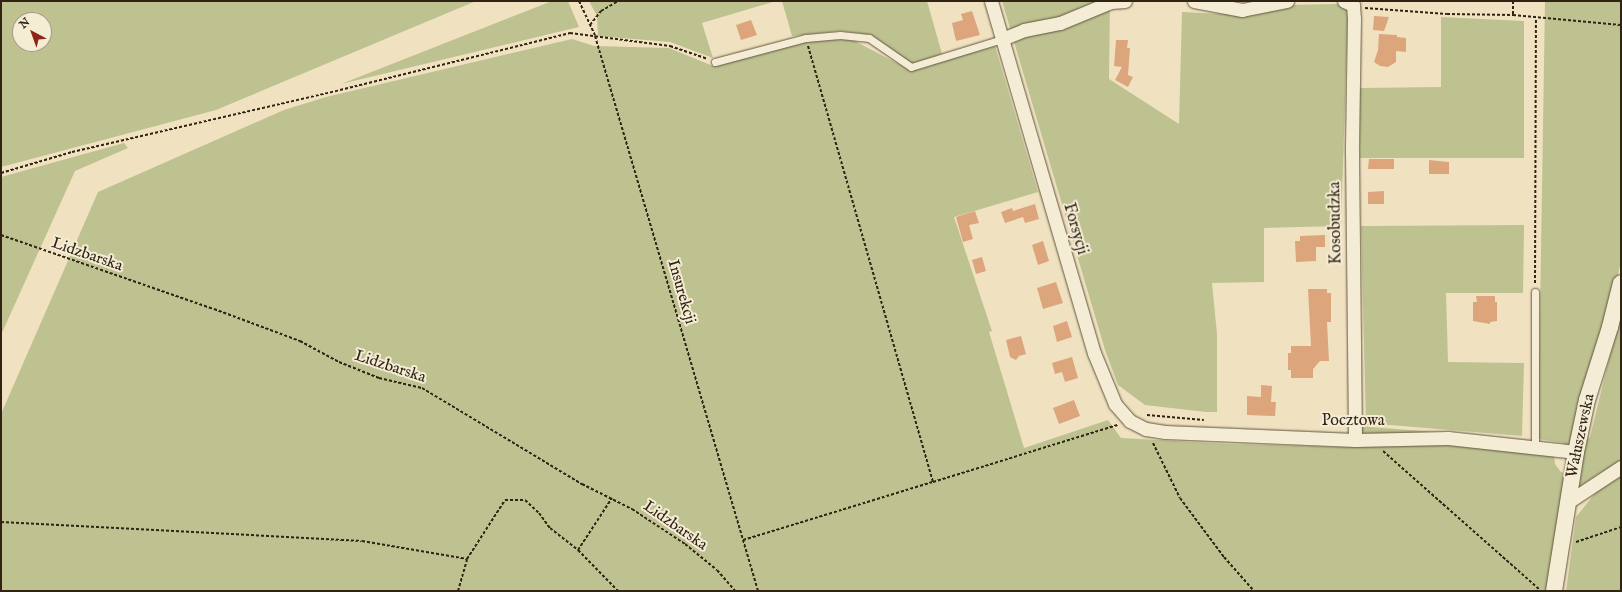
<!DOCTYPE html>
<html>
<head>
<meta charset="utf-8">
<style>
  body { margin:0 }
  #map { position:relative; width:1622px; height:592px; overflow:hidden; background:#f0e2c0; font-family:"IM FELL English",serif }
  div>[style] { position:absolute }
  .green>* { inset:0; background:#bdc290 }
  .building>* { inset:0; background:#dca57c }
  .path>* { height:2px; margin-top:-1px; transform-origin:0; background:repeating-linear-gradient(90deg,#302313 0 3px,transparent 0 5px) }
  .roads { filter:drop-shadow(0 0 1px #60533e) drop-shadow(0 0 1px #60533e) }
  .service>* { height:7px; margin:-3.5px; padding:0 3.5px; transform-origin:3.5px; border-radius:3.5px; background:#f5ecd6 }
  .minor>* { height:13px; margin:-6.5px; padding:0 6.5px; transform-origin:6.5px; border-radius:6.5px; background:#f5ecd6 }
  .tertiary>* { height:16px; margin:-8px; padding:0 8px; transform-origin:8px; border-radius:8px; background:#f5ecd6 }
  span { translate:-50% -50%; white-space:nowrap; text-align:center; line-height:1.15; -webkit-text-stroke:4px #f5ecd6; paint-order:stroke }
  .street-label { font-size:16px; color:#302313 }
  .frame { position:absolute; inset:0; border:2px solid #302313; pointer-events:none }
  .north { position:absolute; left:12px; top:12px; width:40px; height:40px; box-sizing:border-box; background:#f5ecd6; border:1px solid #a69c88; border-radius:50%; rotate:319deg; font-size:11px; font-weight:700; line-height:16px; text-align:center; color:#302313 }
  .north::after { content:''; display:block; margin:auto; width:14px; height:18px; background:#8f2418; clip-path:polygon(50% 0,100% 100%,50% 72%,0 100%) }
</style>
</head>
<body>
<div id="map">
  <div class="green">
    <i style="clip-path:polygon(evenodd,1px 1px,476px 1px,216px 110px,1px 167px,1px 1px,20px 20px,44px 20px,44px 44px,20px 44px,20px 20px)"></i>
    <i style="clip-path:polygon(552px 1px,568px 1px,579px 27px,341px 84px)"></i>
    <i style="clip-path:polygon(589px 1px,776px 1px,702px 23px,713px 58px,670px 42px,598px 36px,597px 16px)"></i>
    <i style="clip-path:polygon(782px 1px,927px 1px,942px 54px,911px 64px,872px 35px,840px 31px,792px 36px)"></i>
    <i style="clip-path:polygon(1002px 1px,1110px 1px,1109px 79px,1179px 124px,1182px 12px,1244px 15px,1287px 5px,1337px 4px,1348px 9px,1341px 226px,1264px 228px,1264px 282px,1212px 283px,1217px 334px,1217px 412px,1206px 412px,1145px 405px,1118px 385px,1105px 350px)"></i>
    <i style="clip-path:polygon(1545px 1px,1621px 1px,1621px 261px,1613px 297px,1571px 445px,1564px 446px,1564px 443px,1538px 439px)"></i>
    <i style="clip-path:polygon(1441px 17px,1524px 21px,1524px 158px,1360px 158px,1360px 88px,1441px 87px)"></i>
    <i style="clip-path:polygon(572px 39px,594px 46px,669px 48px,713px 66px,797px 42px,851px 39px,910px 70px,995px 46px,1038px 192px,954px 217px,992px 331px,989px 332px,1024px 448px,1108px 420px,1121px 438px,1229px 444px,1351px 447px,1436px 443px,1554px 455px,1555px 464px,1561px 472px,1567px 474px,1547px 591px,1px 591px,1px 414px,98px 192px,284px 110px,326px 97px)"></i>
    <i style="clip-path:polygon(124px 143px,128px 148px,75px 171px,1px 335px,1px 177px)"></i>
    <i style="clip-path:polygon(1524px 225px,1523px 293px,1446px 293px,1448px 362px,1524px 363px,1522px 436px,1366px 423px,1361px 226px)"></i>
    <i style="clip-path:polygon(1621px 310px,1621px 460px,1577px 488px,1582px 445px,1590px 437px)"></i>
    <i style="clip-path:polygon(1359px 426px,1434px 432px,1365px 434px,1362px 432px)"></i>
    <i style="clip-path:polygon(1621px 476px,1621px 591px,1566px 591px,1576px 517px,1596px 492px)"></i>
  </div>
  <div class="building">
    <i style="clip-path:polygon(972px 11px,980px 35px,956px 41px,952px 23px,963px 20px,961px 14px)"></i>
    <i style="clip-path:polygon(1374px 16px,1389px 17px,1384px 31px,1373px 30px)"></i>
    <i style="clip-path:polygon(751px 20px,757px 35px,741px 40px,736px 25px)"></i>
    <i style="clip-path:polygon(1379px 34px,1397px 35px,1397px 37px,1406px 38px,1406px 52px,1396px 51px,1396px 62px,1388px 67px,1380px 66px,1374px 62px,1378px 50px)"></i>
    <i style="clip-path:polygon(1116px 40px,1128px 40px,1127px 48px,1130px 48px,1128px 75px,1133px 77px,1128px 87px,1115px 80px,1122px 67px,1114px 66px)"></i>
    <i style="clip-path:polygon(1369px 159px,1394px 159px,1394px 169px,1368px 169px)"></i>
    <i style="clip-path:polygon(1429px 160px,1449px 162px,1449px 174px,1429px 174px)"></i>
    <i style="clip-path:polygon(1384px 191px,1384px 204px,1368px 204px,1368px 192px)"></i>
    <i style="clip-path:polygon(1035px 204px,1039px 219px,1025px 223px,1023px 217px,1005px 223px,1001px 212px,1012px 208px,1013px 211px)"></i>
    <i style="clip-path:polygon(975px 211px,979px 223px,969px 225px,973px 239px,963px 242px,956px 217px)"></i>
    <i style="clip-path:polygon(1325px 235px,1325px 247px,1316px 247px,1316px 261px,1296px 262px,1295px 241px,1300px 241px,1300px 236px)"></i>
    <i style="clip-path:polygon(1043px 241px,1049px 261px,1038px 265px,1032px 245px)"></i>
    <i style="clip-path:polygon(982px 257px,986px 271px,976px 274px,972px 260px)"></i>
    <i style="clip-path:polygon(1056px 282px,1063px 303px,1043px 309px,1037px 288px)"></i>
    <i style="clip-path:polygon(1308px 289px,1327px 289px,1327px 293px,1331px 293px,1331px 322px,1327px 322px,1329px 361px,1320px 361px,1313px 369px,1313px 378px,1291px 378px,1291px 370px,1288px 370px,1288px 353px,1291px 353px,1291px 346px,1311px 346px)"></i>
    <i style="clip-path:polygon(1476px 296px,1495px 296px,1495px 302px,1497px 302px,1497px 321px,1490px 322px,1490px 324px,1473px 321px,1473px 302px,1477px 302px)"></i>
    <i style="clip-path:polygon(1067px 321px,1072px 337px,1057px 342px,1053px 326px)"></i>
    <i style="clip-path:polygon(1021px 336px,1026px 354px,1019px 356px,1016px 360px,1010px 357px,1006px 340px)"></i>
    <i style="clip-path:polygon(1072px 357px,1078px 378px,1065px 382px,1062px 372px,1055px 374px,1052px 363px)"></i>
    <i style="clip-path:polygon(1261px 385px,1272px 386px,1271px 402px,1276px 402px,1275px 416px,1247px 415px,1247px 396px,1261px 397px)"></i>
    <i style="clip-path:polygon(1074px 400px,1080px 416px,1059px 424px,1053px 408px)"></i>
  </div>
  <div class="path">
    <i style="left:579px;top:1px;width:38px;rotate:65deg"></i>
    <i style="left:595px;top:36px;width:578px;rotate:73.63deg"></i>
    <i style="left:1513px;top:1px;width:14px;rotate:90deg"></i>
    <i style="left:1365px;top:8px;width:82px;rotate:4.2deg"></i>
    <i style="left:1447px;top:14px;width:66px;rotate:0.9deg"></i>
    <i style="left:1513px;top:15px;width:108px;rotate:5.3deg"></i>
    <i style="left:590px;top:25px;width:18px;rotate:-52deg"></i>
    <i style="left:601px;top:11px;width:20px;rotate:-30deg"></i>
    <i style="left:808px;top:46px;width:454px;rotate:74deg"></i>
    <i style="left:933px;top:482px;width:193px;rotate:-17.2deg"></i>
    <i style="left:1px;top:173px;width:74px;rotate:-16.5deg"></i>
    <i style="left:72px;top:152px;width:275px;rotate:-13deg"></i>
    <i style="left:340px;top:90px;width:237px;rotate:-13.9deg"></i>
    <i style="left:570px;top:33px;width:101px;rotate:7.4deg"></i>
    <i style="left:670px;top:46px;width:40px;rotate:18.9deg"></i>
    <i style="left:1px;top:235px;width:225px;rotate:19.2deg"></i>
    <i style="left:214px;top:309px;width:92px;rotate:20.4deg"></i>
    <i style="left:300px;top:341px;width:44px;rotate:28.3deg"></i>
    <i style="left:339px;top:362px;width:43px;rotate:21.8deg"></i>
    <i style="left:379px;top:378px;width:44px;rotate:13.1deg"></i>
    <i style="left:422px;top:388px;width:187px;rotate:31deg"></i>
    <i style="left:582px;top:484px;width:56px;rotate:26.6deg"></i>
    <i style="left:632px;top:509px;width:64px;rotate:33.4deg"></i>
    <i style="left:685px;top:544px;width:41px;rotate:39.1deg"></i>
    <i style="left:717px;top:570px;width:28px;rotate:49deg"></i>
    <i style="left:1535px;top:283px;width:265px;rotate:-89.8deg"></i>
    <i style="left:1147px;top:415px;width:57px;rotate:5deg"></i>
    <i style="left:1367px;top:424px;width:20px;rotate:6deg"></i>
    <i style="left:1153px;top:443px;width:61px;rotate:63.9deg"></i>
    <i style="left:1180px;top:498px;width:74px;rotate:53.3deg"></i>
    <i style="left:1224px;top:557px;width:45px;rotate:48.6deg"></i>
    <i style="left:1383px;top:451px;width:210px;rotate:41.5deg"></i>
    <i style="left:1px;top:522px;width:361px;rotate:3deg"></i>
    <i style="left:362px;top:541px;width:107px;rotate:9.7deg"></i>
    <i style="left:743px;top:540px;width:199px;rotate:-17deg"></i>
    <i style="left:1576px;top:542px;width:47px;rotate:-18.4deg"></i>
    <i style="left:578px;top:550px;width:62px;rotate:-56.8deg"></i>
    <i style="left:458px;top:591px;width:33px;rotate:-74deg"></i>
    <i style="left:467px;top:559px;width:70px;rotate:-57.2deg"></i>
    <i style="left:505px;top:500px;width:20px"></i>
    <i style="left:525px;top:500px;width:19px;rotate:43deg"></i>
    <i style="left:539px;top:513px;width:19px;rotate:54deg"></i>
    <i style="left:550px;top:528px;width:36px;rotate:38deg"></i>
    <i style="left:578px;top:550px;width:57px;rotate:45.7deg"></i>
  </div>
  <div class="roads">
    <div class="service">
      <i style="left:715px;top:62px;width:94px;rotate:-14.8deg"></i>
      <i style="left:806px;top:38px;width:34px;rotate:-5deg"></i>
      <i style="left:840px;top:35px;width:29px;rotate:6deg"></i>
      <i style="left:869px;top:38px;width:51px;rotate:34.6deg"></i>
      <i style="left:911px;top:67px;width:95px;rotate:-17.1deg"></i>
      <i style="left:1535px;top:292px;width:155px;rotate:90deg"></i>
    </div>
    <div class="minor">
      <i style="left:991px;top:1px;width:367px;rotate:73.7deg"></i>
      <i style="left:1094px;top:353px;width:55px;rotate:67.6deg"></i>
      <i style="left:1115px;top:404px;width:23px;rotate:49deg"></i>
      <i style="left:1130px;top:421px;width:18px;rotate:27deg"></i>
      <i style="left:1146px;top:429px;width:19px;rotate:9deg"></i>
      <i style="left:1165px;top:432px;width:190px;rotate:2.4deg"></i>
      <i style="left:1355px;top:440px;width:93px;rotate:-1.2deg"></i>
      <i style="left:1448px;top:438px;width:129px;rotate:6.2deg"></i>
      <i style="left:1194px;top:1px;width:49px;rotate:10.6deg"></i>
      <i style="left:1242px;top:10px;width:46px;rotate:-11.3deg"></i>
      <i style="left:1344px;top:1px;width:10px;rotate:24deg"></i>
      <i style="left:1353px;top:5px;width:13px;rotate:86deg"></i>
      <i style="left:1354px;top:18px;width:134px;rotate:90.9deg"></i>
      <i style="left:1352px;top:152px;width:288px;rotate:89.4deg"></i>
      <i style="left:1002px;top:39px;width:24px;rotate:-22deg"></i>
      <i style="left:1024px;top:30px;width:37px;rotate:-11deg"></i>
      <i style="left:1060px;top:23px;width:55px;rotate:-22.4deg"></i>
      <i style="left:1111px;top:2px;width:14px;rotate:-4deg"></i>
      <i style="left:1568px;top:502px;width:64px;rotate:-33.4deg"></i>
    </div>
    <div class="tertiary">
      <i style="left:1554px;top:591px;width:141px;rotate:-81deg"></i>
      <i style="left:1576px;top:452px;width:53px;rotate:-78.1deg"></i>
      <i style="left:1587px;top:400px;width:77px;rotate:-72.5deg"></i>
      <i style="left:1610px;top:327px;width:45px;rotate:-76deg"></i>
    </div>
  </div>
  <div class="street-label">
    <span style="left:1336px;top:223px;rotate:-91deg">Kosobudzka</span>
    <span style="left:1075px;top:229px;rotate:74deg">Forsycji</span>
    <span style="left:87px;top:255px;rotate:19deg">Lidzbarska</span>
    <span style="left:681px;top:292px;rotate:74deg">Insurekcji</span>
    <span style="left:390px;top:367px;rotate:18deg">Lidzbarska</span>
    <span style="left:1353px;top:421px">Pocztowa</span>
    <span style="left:1581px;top:436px;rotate:-78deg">Wałuszewska</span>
    <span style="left:675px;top:526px;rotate:35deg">Lidzbarska</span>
  </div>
  <div class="frame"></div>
  <div class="north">N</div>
</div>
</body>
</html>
